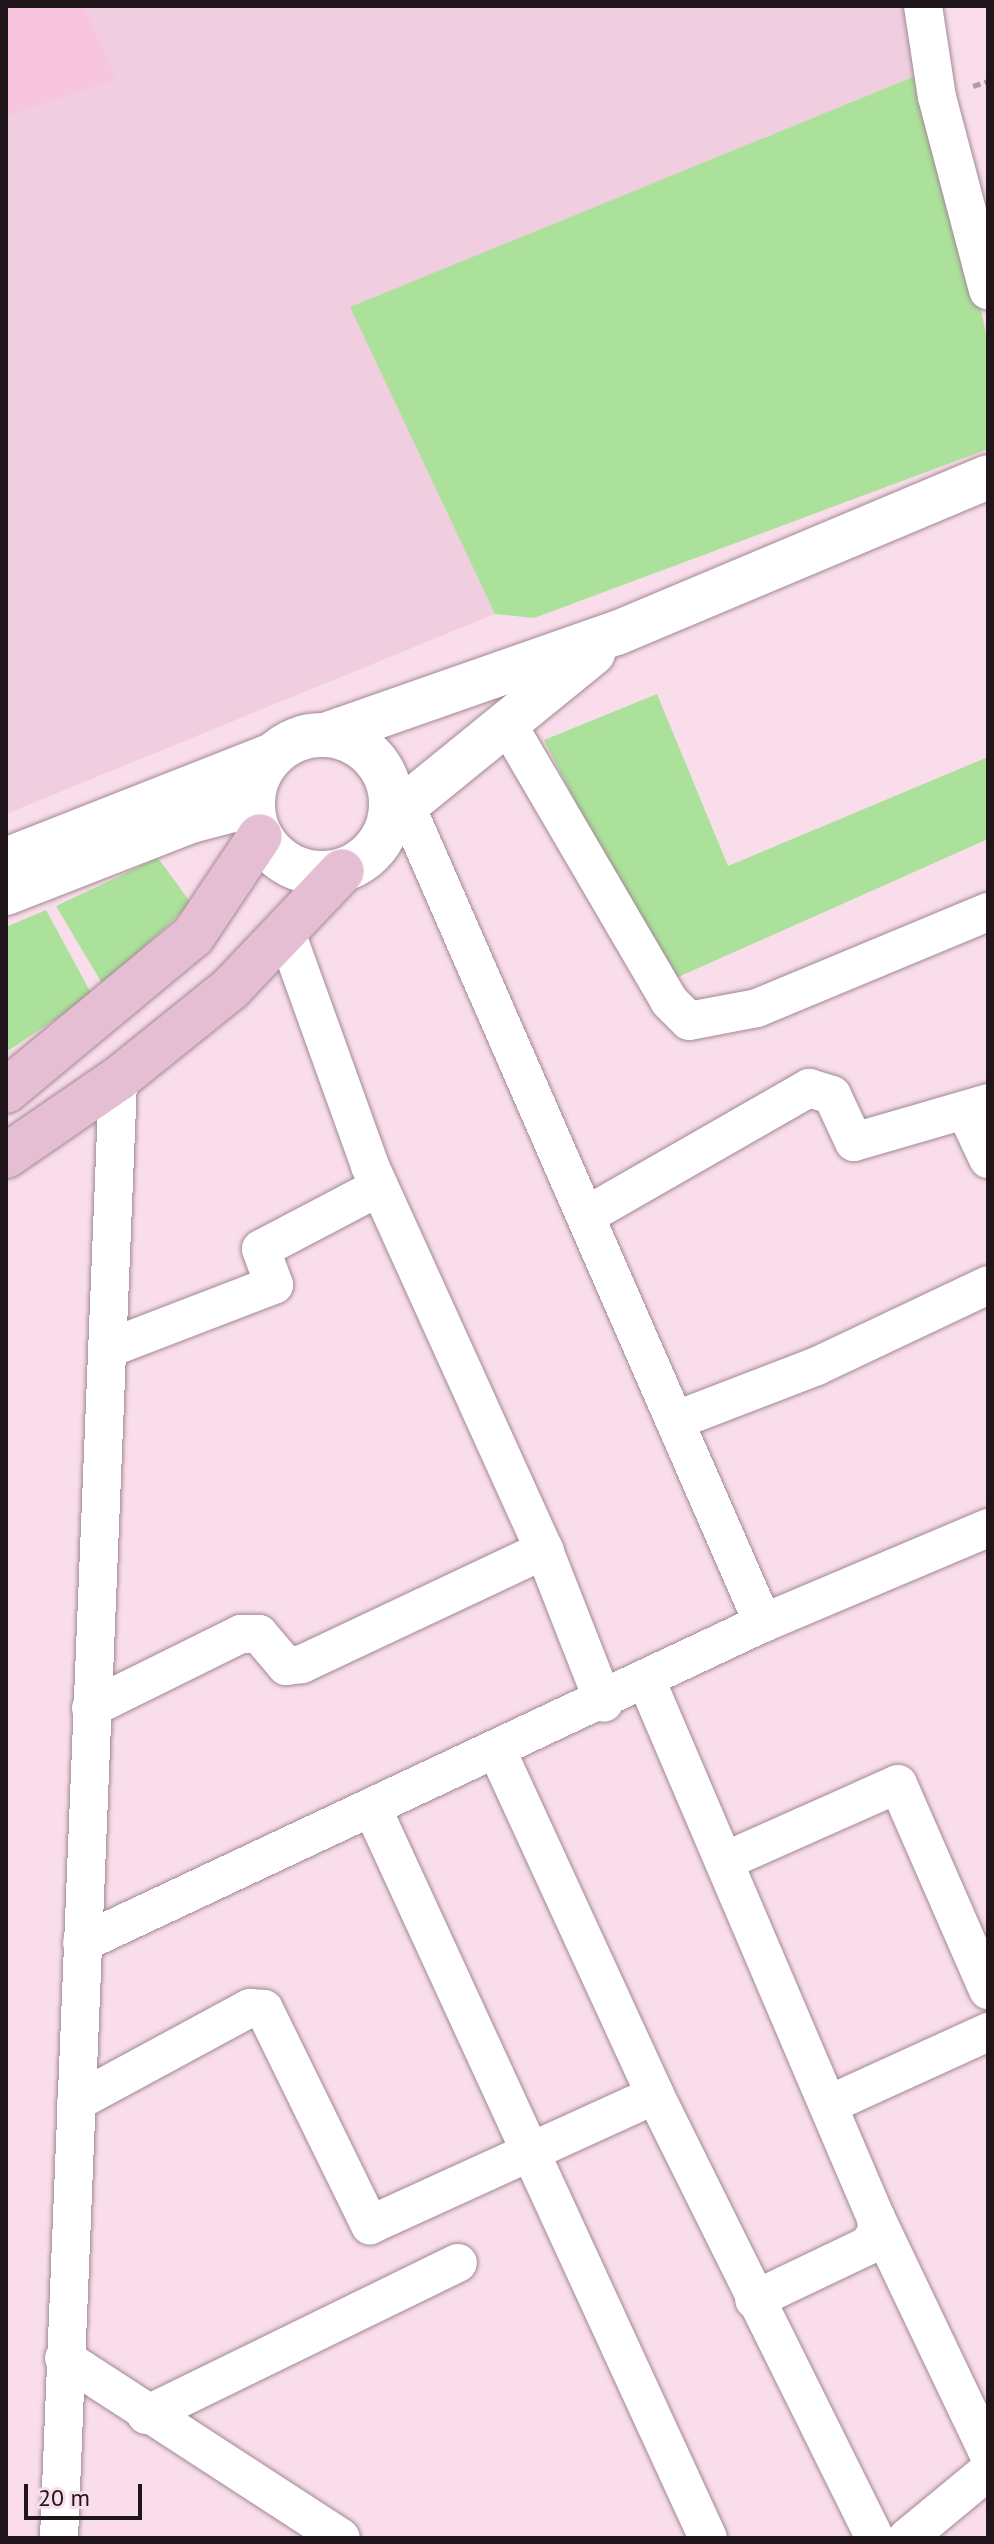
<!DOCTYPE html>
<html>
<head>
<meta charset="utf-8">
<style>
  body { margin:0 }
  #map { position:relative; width:994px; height:2544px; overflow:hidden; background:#f9ddeb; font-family:"PT Sans",sans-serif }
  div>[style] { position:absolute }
  .built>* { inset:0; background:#f1cedf }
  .green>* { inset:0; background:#f8c5df }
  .building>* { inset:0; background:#abe19a }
  .path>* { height:5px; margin-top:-2.5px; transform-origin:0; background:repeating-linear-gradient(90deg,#b39ca7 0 8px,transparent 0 12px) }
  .roads { filter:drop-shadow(0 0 2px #a18894) drop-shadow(0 0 2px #a18894) }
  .minor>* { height:38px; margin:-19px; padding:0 19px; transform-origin:19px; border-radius:19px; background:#fff }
  .secondary>* { height:44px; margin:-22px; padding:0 22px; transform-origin:22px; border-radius:22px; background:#fff }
  .secondary>.ring { margin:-22px; padding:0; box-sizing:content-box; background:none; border:44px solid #fff; border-radius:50% }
  .primary>* { height:44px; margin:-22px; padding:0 22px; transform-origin:22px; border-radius:22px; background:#e5bed3 }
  span { translate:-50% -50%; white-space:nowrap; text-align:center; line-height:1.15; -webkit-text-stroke:8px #f9ddeb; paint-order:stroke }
  .frame { position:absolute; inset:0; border:8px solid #1f151a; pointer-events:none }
  .scale { position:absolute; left:24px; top:2484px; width:118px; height:36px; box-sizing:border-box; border:4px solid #1f151a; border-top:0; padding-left:10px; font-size:24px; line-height:28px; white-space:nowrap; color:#1f151a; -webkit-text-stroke:6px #f9ddeb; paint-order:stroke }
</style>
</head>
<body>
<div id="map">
  <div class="built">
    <i style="clip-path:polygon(6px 6px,916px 6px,930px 70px,351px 307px,495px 614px,6px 814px)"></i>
  </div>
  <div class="green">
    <i style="clip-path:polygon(6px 6px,84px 6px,116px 79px,6px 116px)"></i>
  </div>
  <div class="building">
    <i style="clip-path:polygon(930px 70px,988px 343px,988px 449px,534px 618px,495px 614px,350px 307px)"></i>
    <i style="clip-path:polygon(657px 694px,728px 866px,988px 757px,988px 839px,667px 982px,544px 740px)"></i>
    <i style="clip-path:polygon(158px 858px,191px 903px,103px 985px,56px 906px)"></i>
    <i style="clip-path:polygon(46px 910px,92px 995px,6px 1052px,6px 927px)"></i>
  </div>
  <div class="path">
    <i style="left:973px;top:86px;width:16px;rotate:-18deg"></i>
  </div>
  <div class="roads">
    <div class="minor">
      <i style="left:923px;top:6px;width:92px;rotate:81.3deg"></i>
      <i style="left:937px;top:97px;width:200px;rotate:75.2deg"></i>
      <i style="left:508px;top:725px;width:320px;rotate:59.7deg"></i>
      <i style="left:669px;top:1001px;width:28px;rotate:45deg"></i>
      <i style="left:689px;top:1021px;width:69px;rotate:-10.8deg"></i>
      <i style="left:757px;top:1008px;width:250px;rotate:-22.6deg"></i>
      <i style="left:406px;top:806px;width:892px;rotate:66.4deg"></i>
      <i style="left:287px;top:935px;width:245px;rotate:70.2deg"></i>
      <i style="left:370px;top:1166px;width:422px;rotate:65.6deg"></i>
      <i style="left:544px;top:1550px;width:164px;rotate:68.6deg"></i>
      <i style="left:966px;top:1112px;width:52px;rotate:64.9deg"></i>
      <i style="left:589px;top:1214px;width:254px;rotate:-29.8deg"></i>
      <i style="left:809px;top:1088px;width:24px;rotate:17deg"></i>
      <i style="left:832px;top:1095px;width:52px;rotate:64.9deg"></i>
      <i style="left:854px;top:1142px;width:140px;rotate:-16.2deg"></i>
      <i style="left:107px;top:1349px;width:179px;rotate:-21deg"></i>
      <i style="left:274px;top:1285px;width:38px;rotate:-110deg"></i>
      <i style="left:261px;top:1249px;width:133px;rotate:-27.7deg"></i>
      <i style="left:677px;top:1420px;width:150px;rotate:-21.1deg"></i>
      <i style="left:817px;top:1366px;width:189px;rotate:-25.3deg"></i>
      <i style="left:647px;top:1682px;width:583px;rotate:66.87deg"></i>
      <i style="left:876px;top:2218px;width:15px;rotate:86deg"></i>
      <i style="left:877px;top:2233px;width:16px;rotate:128deg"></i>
      <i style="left:867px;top:2246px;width:125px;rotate:154.5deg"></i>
      <i style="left:91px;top:1708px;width:167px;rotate:-26.3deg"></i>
      <i style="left:241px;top:1634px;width:18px"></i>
      <i style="left:259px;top:1634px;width:42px;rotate:49.8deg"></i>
      <i style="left:286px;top:1666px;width:16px;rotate:-7deg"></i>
      <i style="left:302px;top:1664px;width:268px;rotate:-25.2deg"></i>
      <i style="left:498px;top:1753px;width:376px;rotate:65.3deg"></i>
      <i style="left:655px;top:2095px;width:495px;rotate:63.6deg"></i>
      <i style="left:373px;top:1810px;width:801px;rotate:65.29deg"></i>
      <i style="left:725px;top:1861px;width:189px;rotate:-24deg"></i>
      <i style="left:898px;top:1784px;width:225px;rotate:66.4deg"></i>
      <i style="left:82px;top:1943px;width:752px;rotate:-25.17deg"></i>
      <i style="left:763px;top:1623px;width:244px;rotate:-22.9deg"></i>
      <i style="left:76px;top:2102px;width:198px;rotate:-28.4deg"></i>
      <i style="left:250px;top:2008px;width:14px;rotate:4deg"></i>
      <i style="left:264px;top:2009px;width:241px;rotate:63.9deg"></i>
      <i style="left:370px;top:2225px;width:313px;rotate:-24.5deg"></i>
      <i style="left:830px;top:2104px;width:174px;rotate:-24.5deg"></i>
      <i style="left:876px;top:2218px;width:260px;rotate:64.5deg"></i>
      <i style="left:64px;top:2358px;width:330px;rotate:33deg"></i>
      <i style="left:146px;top:2415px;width:347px;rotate:-26deg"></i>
      <i style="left:59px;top:2538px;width:1460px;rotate:-87.68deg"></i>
      <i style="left:907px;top:2538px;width:105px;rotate:-39.6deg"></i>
    </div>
    <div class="secondary">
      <i style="left:328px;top:734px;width:306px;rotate:-19.3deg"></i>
      <i style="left:617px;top:633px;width:402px;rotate:-22.8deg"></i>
      <i class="ring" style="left:253px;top:735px;width:94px;height:94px"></i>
      <i style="left:390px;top:818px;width:262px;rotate:-39.1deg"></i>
      <i style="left:6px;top:860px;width:286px;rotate:-21.5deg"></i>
      <i style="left:6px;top:893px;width:199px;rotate:-21.3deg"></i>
      <i style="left:191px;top:821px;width:63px;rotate:-14.7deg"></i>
    </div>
    <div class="primary">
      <i style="left:6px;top:1091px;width:243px;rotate:-39.7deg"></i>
      <i style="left:193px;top:936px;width:120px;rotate:-56.2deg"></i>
      <i style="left:6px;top:1156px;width:136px;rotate:-34.5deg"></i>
      <i style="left:118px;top:1079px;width:145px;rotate:-38.8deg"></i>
      <i style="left:231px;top:988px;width:161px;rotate:-46.5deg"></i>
    </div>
  </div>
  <div class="frame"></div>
  <div class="scale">20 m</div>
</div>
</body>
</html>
